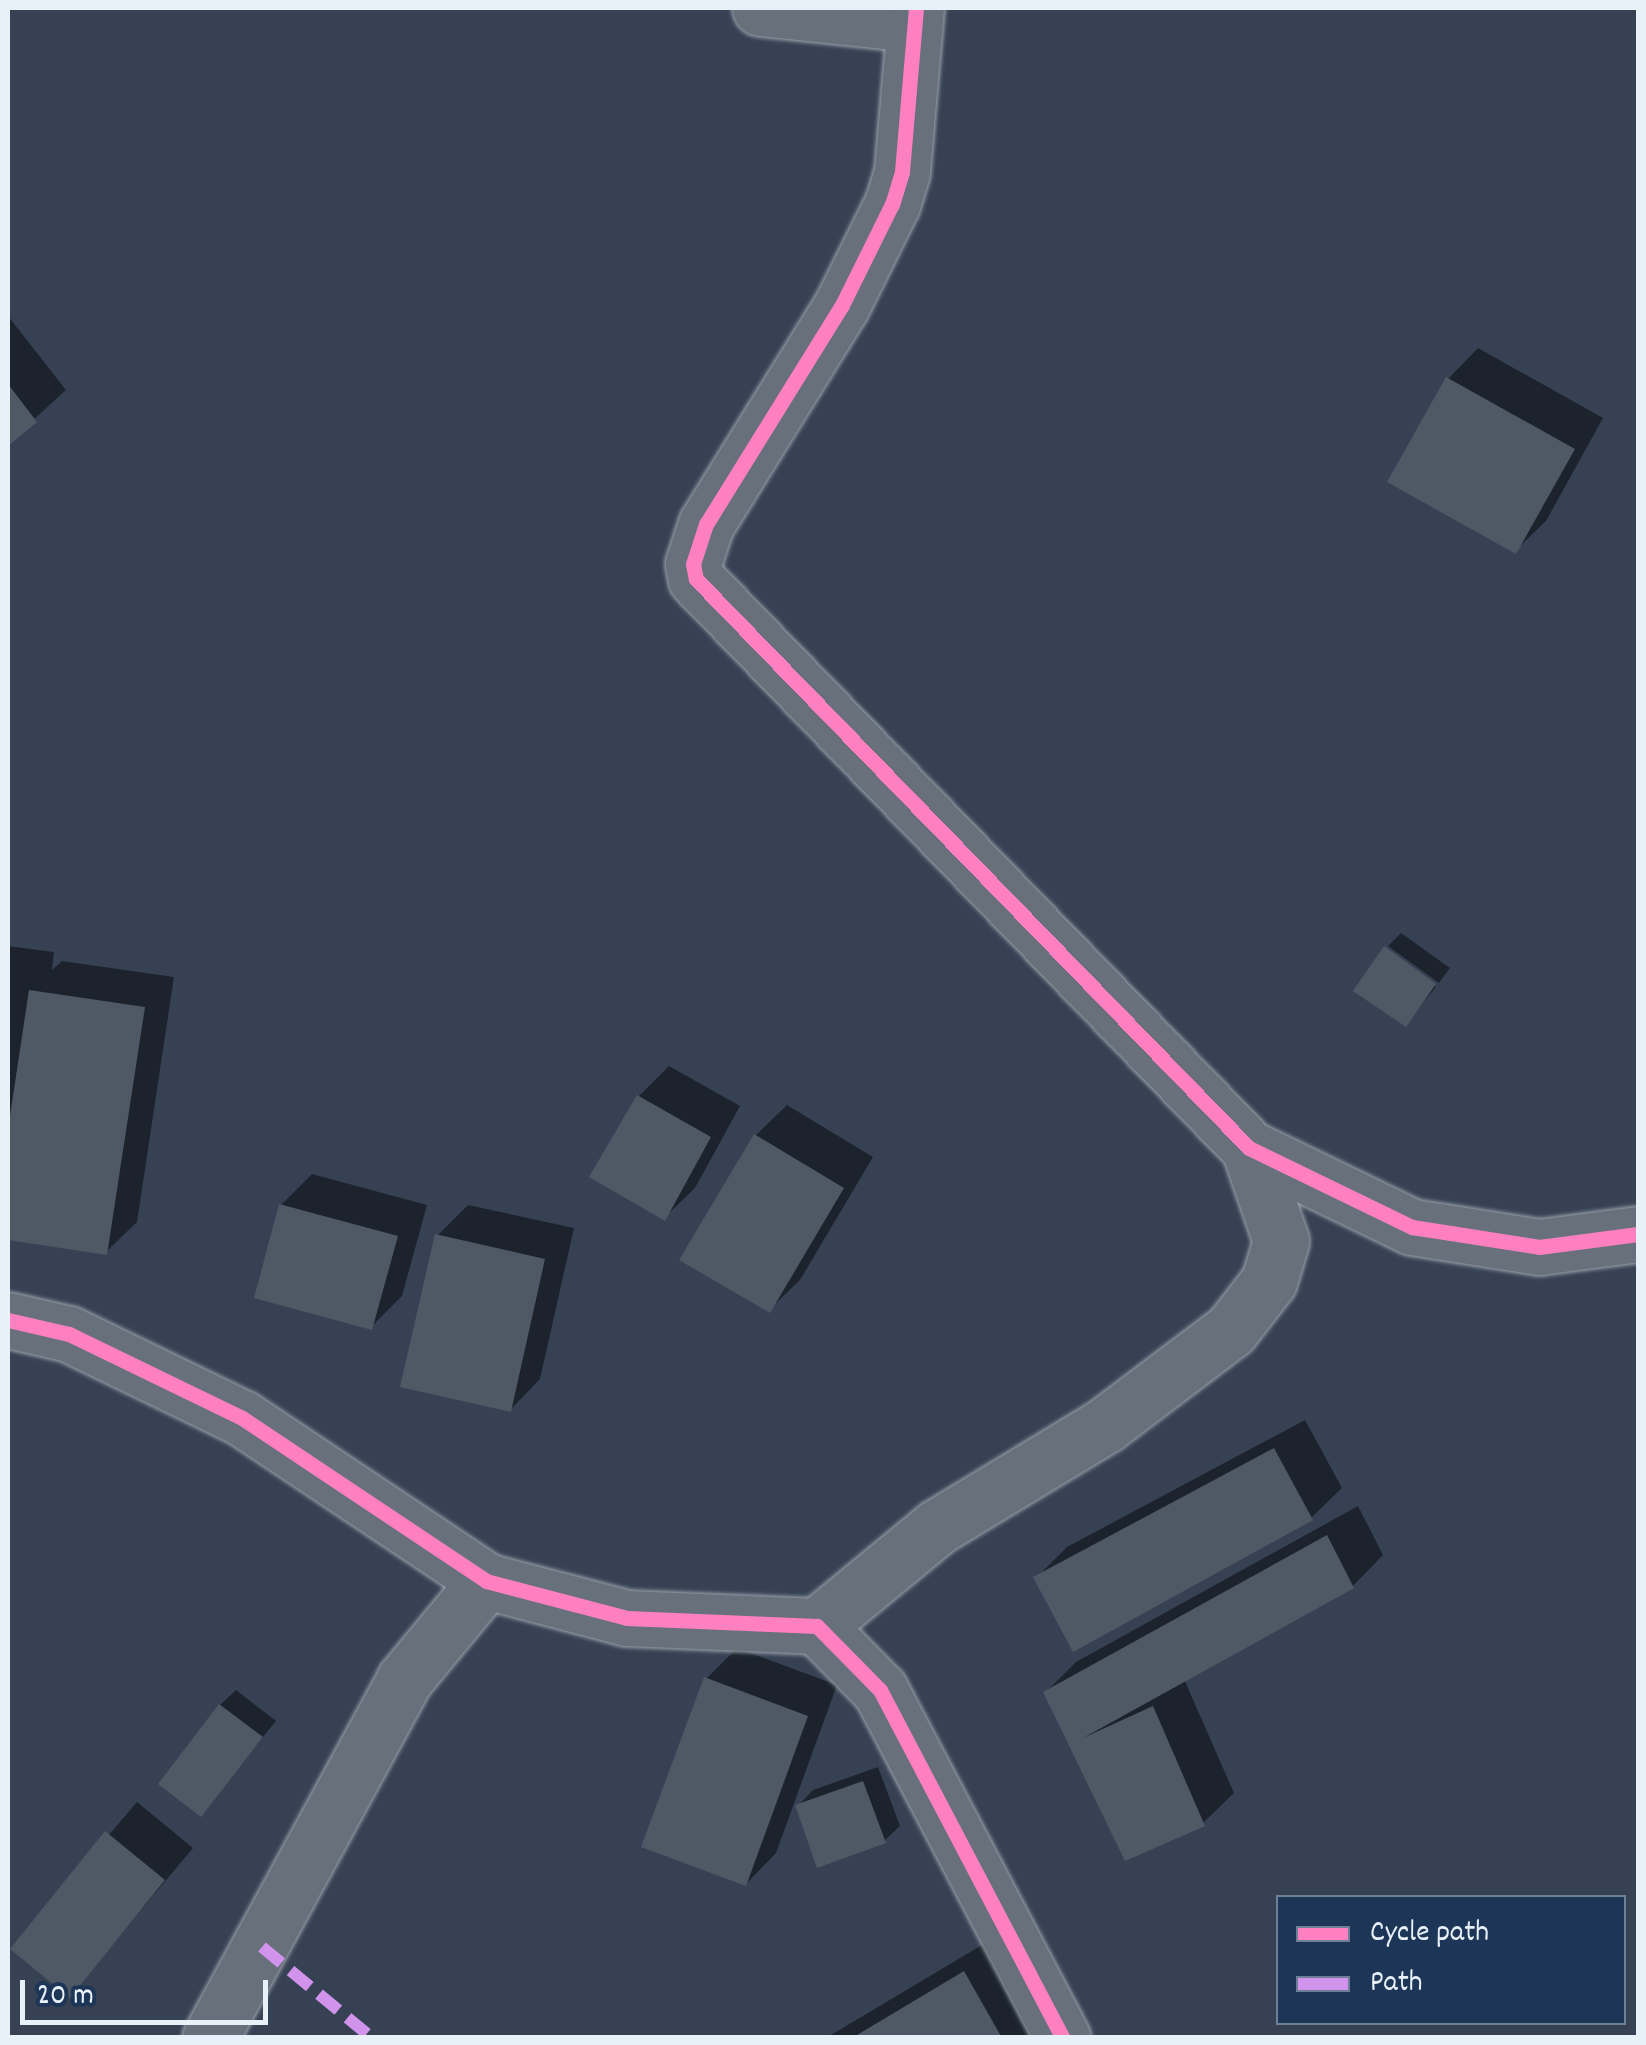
<!DOCTYPE html>
<html>
<head>
<meta charset="utf-8">
<style>
  body { margin:0 }
  #map { position:relative; width:1646px; height:2045px; overflow:hidden; background:#364254; font-family:Dekko,sans-serif }
  div>[style] { position:absolute }
  .shadow>* { inset:0; background:#0007 }
  .building>* { inset:0; background:#4f5966 }
  .roads { filter:drop-shadow(0 0 2px #9ba2ab) drop-shadow(0 0 2px #9ba2ab) }
  .minor>* { height:55px; margin:-27.5px; padding:0 27.5px; transform-origin:27.5px; border-radius:27.5px; background:#68717b }
  .quiet>* { height:12px; margin-top:-6px; transform-origin:0; background:repeating-linear-gradient(90deg,#d193ec 0 25px,transparent 0 37px) }
  .cycleway>* { height:15px; margin:-7.5px; padding:0 7.5px; transform-origin:7.5px; border-radius:7.5px; background:#ff80c0 }
  span { translate:-50% -50%; white-space:nowrap; text-align:center; line-height:1.15; -webkit-text-stroke:8px #1d3557; paint-order:stroke }
  .frame { position:absolute; inset:0; border:10px solid #e8f1f8; pointer-events:none }
  .legend { position:absolute; left:1276px; top:1895px; width:350px; height:130px; box-sizing:border-box; background:#1d3557; border:2px solid #6e8097; margin:0; padding:12px 18px; list-style:none; font-size:30px; color:#e8f1f8 }
  .legend li { display:flex; align-items:center; gap:20px; height:50px }
  .legend b { width:50px; border:2px solid #6e8097 }
  .scale { position:absolute; left:20px; top:1980px; width:248px; height:45px; box-sizing:border-box; border:5px solid #e8f1f8; border-top:0; padding-left:12px; font-size:30px; line-height:35px; white-space:nowrap; color:#e8f1f8; -webkit-text-stroke:8px #1d3557; paint-order:stroke }
</style>
</head>
<body>
<div id="map">
  <div class="shadow">
    <i style="clip-path:polygon(8px 316px,66px 390px,8px 443px)"></i>
    <i style="clip-path:polygon(1478px 348px,1603px 418px,1546px 521px,1515px 551px,1448px 379px)"></i>
    <i style="clip-path:polygon(1401px 933px,1450px 968px,1439px 983px,1388px 946px)"></i>
    <i style="clip-path:polygon(8px 946px,54px 952px,52px 970px,62px 961px,174px 977px,137px 1222px,106px 1252px,8px 1238px)"></i>
    <i style="clip-path:polygon(1385px 950px,1436px 987px,1406px 1024px)"></i>
    <i style="clip-path:polygon(669px 1066px,740px 1106px,695px 1188px,664px 1218px,639px 1096px)"></i>
    <i style="clip-path:polygon(787px 1105px,873px 1157px,800px 1280px,769px 1310px,756px 1135px)"></i>
    <i style="clip-path:polygon(312px 1174px,427px 1205px,402px 1296px,371px 1327px,281px 1205px)"></i>
    <i style="clip-path:polygon(468px 1205px,574px 1228px,540px 1379px,510px 1410px,438px 1235px)"></i>
    <i style="clip-path:polygon(1305px 1420px,1342px 1488px,1311px 1518px,1036px 1578px,1067px 1547px)"></i>
    <i style="clip-path:polygon(1358px 1506px,1383px 1555px,1353px 1586px,1184px 1679px,1234px 1793px,1203px 1823px,1126px 1858px,1046px 1692px,1076px 1662px)"></i>
    <i style="clip-path:polygon(737px 1648px,837px 1685px,776px 1853px,746px 1884px,706px 1679px)"></i>
    <i style="clip-path:polygon(236px 1690px,276px 1721px,201px 1814px,220px 1705px)"></i>
    <i style="clip-path:polygon(878px 1767px,900px 1826px,884px 1841px,798px 1806px,813px 1790px)"></i>
    <i style="clip-path:polygon(137px 1802px,193px 1848px,70px 1995px,13px 1948px)"></i>
    <i style="clip-path:polygon(1007px 1930px,1061px 2038px,826px 2038px)"></i>
  </div>
  <div class="building">
    <i style="clip-path:polygon(1446px 377px,1575px 449px,1516px 554px,1387px 482px)"></i>
    <i style="clip-path:polygon(8px 384px,37px 422px,8px 446px)"></i>
    <i style="clip-path:polygon(1384px 946px,1436px 984px,1406px 1027px,1353px 991px)"></i>
    <i style="clip-path:polygon(29px 990px,145px 1007px,107px 1255px,8px 1240px,8px 1129px)"></i>
    <i style="clip-path:polygon(637px 1095px,711px 1137px,665px 1221px,589px 1177px)"></i>
    <i style="clip-path:polygon(754px 1134px,844px 1188px,770px 1313px,679px 1260px)"></i>
    <i style="clip-path:polygon(279px 1204px,398px 1236px,372px 1330px,254px 1298px)"></i>
    <i style="clip-path:polygon(435px 1234px,545px 1259px,511px 1412px,400px 1387px)"></i>
    <i style="clip-path:polygon(1274px 1448px,1313px 1520px,1073px 1652px,1033px 1577px)"></i>
    <i style="clip-path:polygon(1327px 1535px,1354px 1588px,1083px 1738px,1153px 1706px,1205px 1826px,1125px 1861px,1043px 1692px)"></i>
    <i style="clip-path:polygon(704px 1677px,808px 1716px,746px 1886px,641px 1847px)"></i>
    <i style="clip-path:polygon(219px 1704px,263px 1737px,201px 1817px,158px 1784px)"></i>
    <i style="clip-path:polygon(863px 1781px,886px 1843px,817px 1868px,795px 1805px)"></i>
    <i style="clip-path:polygon(105px 1831px,165px 1880px,70px 1998px,10px 1949px)"></i>
    <i style="clip-path:polygon(964px 1971px,1002px 2038px,852px 2038px)"></i>
  </div>
  <div class="roads">
    <div class="minor">
      <i style="left:760px;top:8px;width:154px;rotate:6deg"></i>
      <i style="left:916px;top:8px;width:165px;rotate:94.9deg"></i>
      <i style="left:902px;top:172px;width:34px;rotate:107deg"></i>
      <i style="left:892px;top:204px;width:113px;rotate:116.3deg"></i>
      <i style="left:842px;top:305px;width:258px;rotate:121.8deg"></i>
      <i style="left:706px;top:524px;width:42px;rotate:108deg"></i>
      <i style="left:693px;top:564px;width:15px;rotate:79deg"></i>
      <i style="left:696px;top:579px;width:793px;rotate:45.82deg"></i>
      <i style="left:1249px;top:1148px;width:181px;rotate:25.9deg"></i>
      <i style="left:1412px;top:1227px;width:129px;rotate:8.9deg"></i>
      <i style="left:1539px;top:1247px;width:100px;rotate:-7.5deg"></i>
      <i style="left:8px;top:1320px;width:63px;rotate:12.9deg"></i>
      <i style="left:69px;top:1334px;width:192px;rotate:25.9deg"></i>
      <i style="left:242px;top:1418px;width:293px;rotate:33.7deg"></i>
      <i style="left:486px;top:1581px;width:146px;rotate:14.7deg"></i>
      <i style="left:627px;top:1618px;width:190px;rotate:2.4deg"></i>
      <i style="left:817px;top:1626px;width:90px;rotate:45.5deg"></i>
      <i style="left:880px;top:1690px;width:393px;rotate:62.3deg"></i>
      <i style="left:817px;top:1626px;width:156px;rotate:-39.5deg"></i>
      <i style="left:937px;top:1527px;width:195px;rotate:-31.2deg"></i>
      <i style="left:1104px;top:1426px;width:159px;rotate:-37.1deg"></i>
      <i style="left:1231px;top:1330px;width:62px;rotate:-52.2deg"></i>
      <i style="left:1269px;top:1281px;width:42px;rotate:-73.3deg"></i>
      <i style="left:1281px;top:1241px;width:98px;rotate:-109deg"></i>
      <i style="left:210px;top:2038px;width:407px;rotate:-61.5deg"></i>
      <i style="left:404px;top:1680px;width:129px;rotate:-50.4deg"></i>
    </div>
  </div>
  <div class="quiet">
    <i style="left:262px;top:1947px;width:143px;rotate:39.6deg"></i>
  </div>
  <div class="cycleway">
    <i style="left:916px;top:8px;width:165px;rotate:94.9deg"></i>
    <i style="left:902px;top:172px;width:34px;rotate:107deg"></i>
    <i style="left:892px;top:204px;width:113px;rotate:116.3deg"></i>
    <i style="left:842px;top:305px;width:258px;rotate:121.8deg"></i>
    <i style="left:706px;top:524px;width:42px;rotate:108deg"></i>
    <i style="left:693px;top:564px;width:15px;rotate:79deg"></i>
    <i style="left:696px;top:579px;width:793px;rotate:45.82deg"></i>
    <i style="left:1249px;top:1148px;width:181px;rotate:25.9deg"></i>
    <i style="left:1412px;top:1227px;width:129px;rotate:8.9deg"></i>
    <i style="left:1539px;top:1247px;width:100px;rotate:-7.5deg"></i>
    <i style="left:8px;top:1320px;width:63px;rotate:12.9deg"></i>
    <i style="left:69px;top:1334px;width:192px;rotate:25.9deg"></i>
    <i style="left:242px;top:1418px;width:293px;rotate:33.7deg"></i>
    <i style="left:486px;top:1581px;width:146px;rotate:14.7deg"></i>
    <i style="left:627px;top:1618px;width:190px;rotate:2.4deg"></i>
    <i style="left:817px;top:1626px;width:90px;rotate:45.5deg"></i>
    <i style="left:880px;top:1690px;width:393px;rotate:62.3deg"></i>
  </div>
  <div class="frame"></div>
  <ul class="legend">
  <li><b style="height:12px;background:#ff80c0"></b>Cycle path</li>
  <li><b style="height:12px;background:#d193ec"></b>Path</li>
  </ul>
  <div class="scale">20 m</div>
</div>
</body>
</html>
